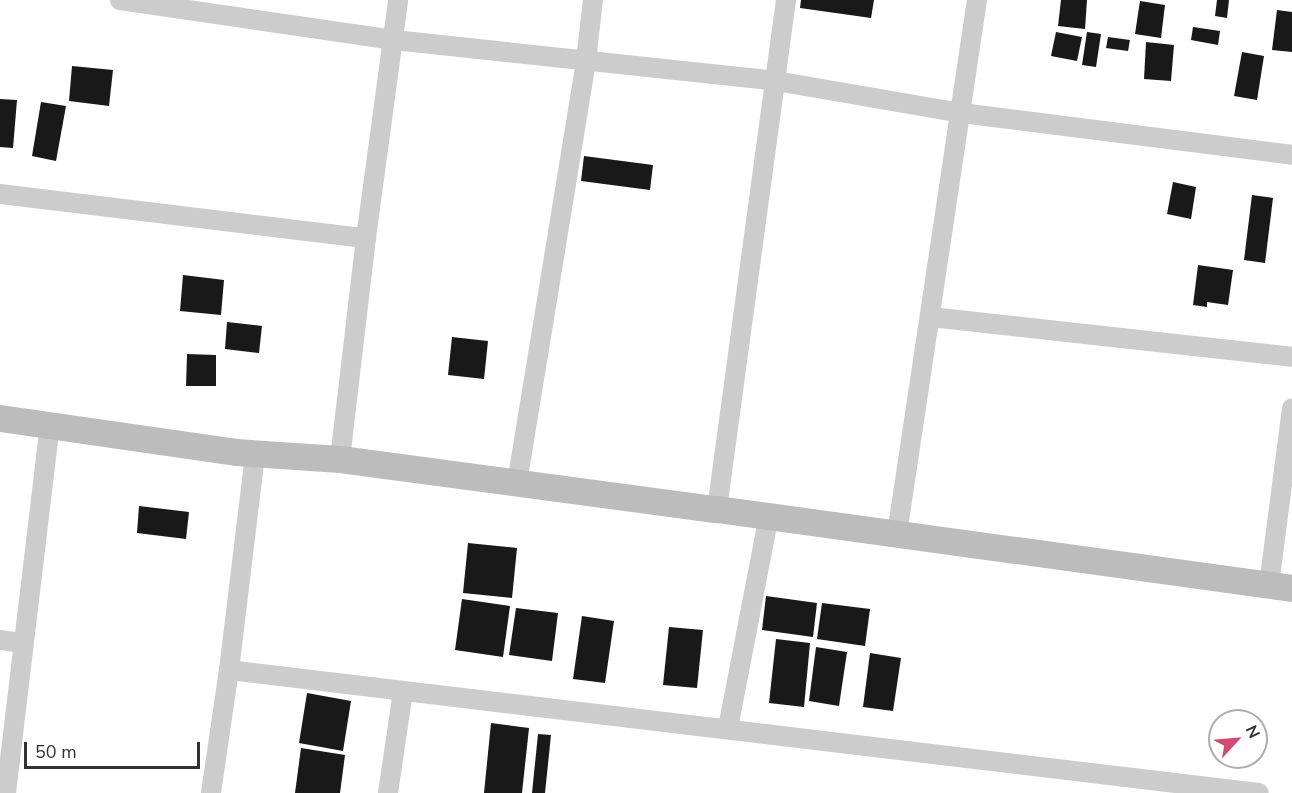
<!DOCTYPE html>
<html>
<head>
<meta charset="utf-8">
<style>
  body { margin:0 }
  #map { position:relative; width:1292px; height:793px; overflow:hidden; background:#fff; font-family:"Nunito Sans",sans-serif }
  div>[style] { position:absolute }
  .building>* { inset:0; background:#191919 }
  .street>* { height:20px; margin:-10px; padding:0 10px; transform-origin:10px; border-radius:10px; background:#ccc }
  .secondary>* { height:27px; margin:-13.5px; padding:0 13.5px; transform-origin:13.5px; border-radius:13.5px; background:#bcbcbc }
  span { translate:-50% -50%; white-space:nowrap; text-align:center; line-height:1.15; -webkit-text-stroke:6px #fff; paint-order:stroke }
  .north { position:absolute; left:1208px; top:709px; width:60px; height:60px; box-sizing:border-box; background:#fff; border:2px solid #adadad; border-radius:50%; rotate:64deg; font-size:16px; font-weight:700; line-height:24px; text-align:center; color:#323232 }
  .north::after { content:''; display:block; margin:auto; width:21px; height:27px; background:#d14c72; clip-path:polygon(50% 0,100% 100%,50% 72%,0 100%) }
  .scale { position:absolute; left:24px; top:742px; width:176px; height:27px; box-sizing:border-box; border:3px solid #323232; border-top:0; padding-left:8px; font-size:18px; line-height:21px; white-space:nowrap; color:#323232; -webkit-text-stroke:4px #fff; paint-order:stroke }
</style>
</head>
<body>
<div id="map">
  <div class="building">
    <i style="clip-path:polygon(801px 0,874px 0,871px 18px,800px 8px)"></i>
    <i style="clip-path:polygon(1061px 0,1087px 0,1085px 29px,1058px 26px)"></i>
    <i style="clip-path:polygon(1217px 0,1229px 0,1227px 18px,1215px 16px)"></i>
    <i style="clip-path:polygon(1140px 1px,1165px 5px,1161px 38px,1135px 34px)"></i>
    <i style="clip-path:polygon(1277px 10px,1292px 12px,1292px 52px,1272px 50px)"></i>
    <i style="clip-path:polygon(1193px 27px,1220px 31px,1218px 45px,1191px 40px)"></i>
    <i style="clip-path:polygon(1056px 32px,1082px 37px,1077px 61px,1051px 56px)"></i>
    <i style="clip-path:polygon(1087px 32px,1101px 34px,1096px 67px,1082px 65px)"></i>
    <i style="clip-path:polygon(1108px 37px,1130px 40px,1128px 51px,1106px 48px)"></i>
    <i style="clip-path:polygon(1146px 42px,1174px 45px,1171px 81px,1144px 79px)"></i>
    <i style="clip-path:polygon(1242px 52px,1264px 56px,1257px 100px,1234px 96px)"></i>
    <i style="clip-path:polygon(72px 66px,113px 70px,109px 106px,69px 101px)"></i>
    <i style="clip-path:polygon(0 99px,17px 100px,13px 148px,0 147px)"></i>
    <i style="clip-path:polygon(41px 102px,66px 106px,56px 161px,32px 156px)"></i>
    <i style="clip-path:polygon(584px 156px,653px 165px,650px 190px,581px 181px)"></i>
    <i style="clip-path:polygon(1173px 182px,1196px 187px,1191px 219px,1167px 214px)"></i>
    <i style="clip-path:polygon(1252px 195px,1273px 198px,1265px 263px,1244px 260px)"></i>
    <i style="clip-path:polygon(1198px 265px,1233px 270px,1228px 305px,1207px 302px,1207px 307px,1193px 305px)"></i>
    <i style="clip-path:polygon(183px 275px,224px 280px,221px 315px,180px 311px)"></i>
    <i style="clip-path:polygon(227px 322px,262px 326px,259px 353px,225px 349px)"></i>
    <i style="clip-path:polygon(452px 337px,488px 341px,484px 379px,448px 375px)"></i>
    <i style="clip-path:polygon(187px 354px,216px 355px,216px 386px,186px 386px)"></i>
    <i style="clip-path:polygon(139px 506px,189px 512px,186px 539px,137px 533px)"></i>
    <i style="clip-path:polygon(468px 543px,517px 548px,512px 598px,463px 593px)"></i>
    <i style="clip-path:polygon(766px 596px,817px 603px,813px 637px,762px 630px)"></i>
    <i style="clip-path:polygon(462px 599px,510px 606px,503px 657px,455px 650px)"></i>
    <i style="clip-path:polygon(822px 603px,870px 609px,865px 646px,817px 639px)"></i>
    <i style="clip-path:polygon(516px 608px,558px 613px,552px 661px,509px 655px)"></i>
    <i style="clip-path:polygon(582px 616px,614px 621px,605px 683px,573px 679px)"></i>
    <i style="clip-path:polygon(669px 627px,703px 630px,697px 688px,663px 685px)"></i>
    <i style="clip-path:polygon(776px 639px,810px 643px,804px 707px,769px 703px)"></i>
    <i style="clip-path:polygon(816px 647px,847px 652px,839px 706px,809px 701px)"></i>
    <i style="clip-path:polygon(870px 653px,901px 658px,893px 711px,863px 707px)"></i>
    <i style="clip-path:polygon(307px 693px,351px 701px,343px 751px,299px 743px)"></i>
    <i style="clip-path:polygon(491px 723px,529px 728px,522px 793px,484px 793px)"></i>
    <i style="clip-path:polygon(538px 734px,551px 735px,545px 793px,532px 793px)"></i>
    <i style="clip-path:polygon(301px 748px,345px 755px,340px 793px,295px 793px)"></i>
  </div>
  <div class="street">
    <i style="left:120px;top:0;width:277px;rotate:8.3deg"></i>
    <i style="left:394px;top:40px;width:384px;rotate:6.1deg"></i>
    <i style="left:776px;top:81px;width:188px;rotate:9.8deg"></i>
    <i style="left:961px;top:113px;width:334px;rotate:7.2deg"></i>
    <i style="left:0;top:194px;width:369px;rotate:6.9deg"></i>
    <i style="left:931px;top:317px;width:363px;rotate:6.3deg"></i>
    <i style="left:340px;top:459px;width:223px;rotate:-83.3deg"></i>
    <i style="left:366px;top:238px;width:240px;rotate:-82.3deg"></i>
    <i style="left:517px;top:483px;width:428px;rotate:-80.7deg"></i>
    <i style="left:586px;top:61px;width:61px;rotate:-83.5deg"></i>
    <i style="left:717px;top:509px;width:514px;rotate:-82.28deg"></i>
    <i style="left:897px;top:534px;width:540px;rotate:-81.48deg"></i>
    <i style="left:1269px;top:585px;width:178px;rotate:-82.6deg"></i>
    <i style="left:0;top:640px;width:22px;rotate:8deg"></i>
    <i style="left:229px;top:670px;width:1037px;rotate:6.81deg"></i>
    <i style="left:728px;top:728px;width:216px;rotate:-79.1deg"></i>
    <i style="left:6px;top:793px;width:370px;rotate:-83.2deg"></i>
    <i style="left:211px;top:793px;width:124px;rotate:-81.7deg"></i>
    <i style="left:229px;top:670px;width:217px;rotate:-83.1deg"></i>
    <i style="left:388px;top:793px;width:103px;rotate:-81.6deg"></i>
  </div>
  <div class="secondary">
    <i style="left:0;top:418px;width:238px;rotate:8.2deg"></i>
    <i style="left:236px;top:452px;width:104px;rotate:3.9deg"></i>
    <i style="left:340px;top:459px;width:380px;rotate:7.6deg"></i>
    <i style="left:717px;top:509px;width:580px;rotate:7.82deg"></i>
  </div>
  <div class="north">N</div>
  <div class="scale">50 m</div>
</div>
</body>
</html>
